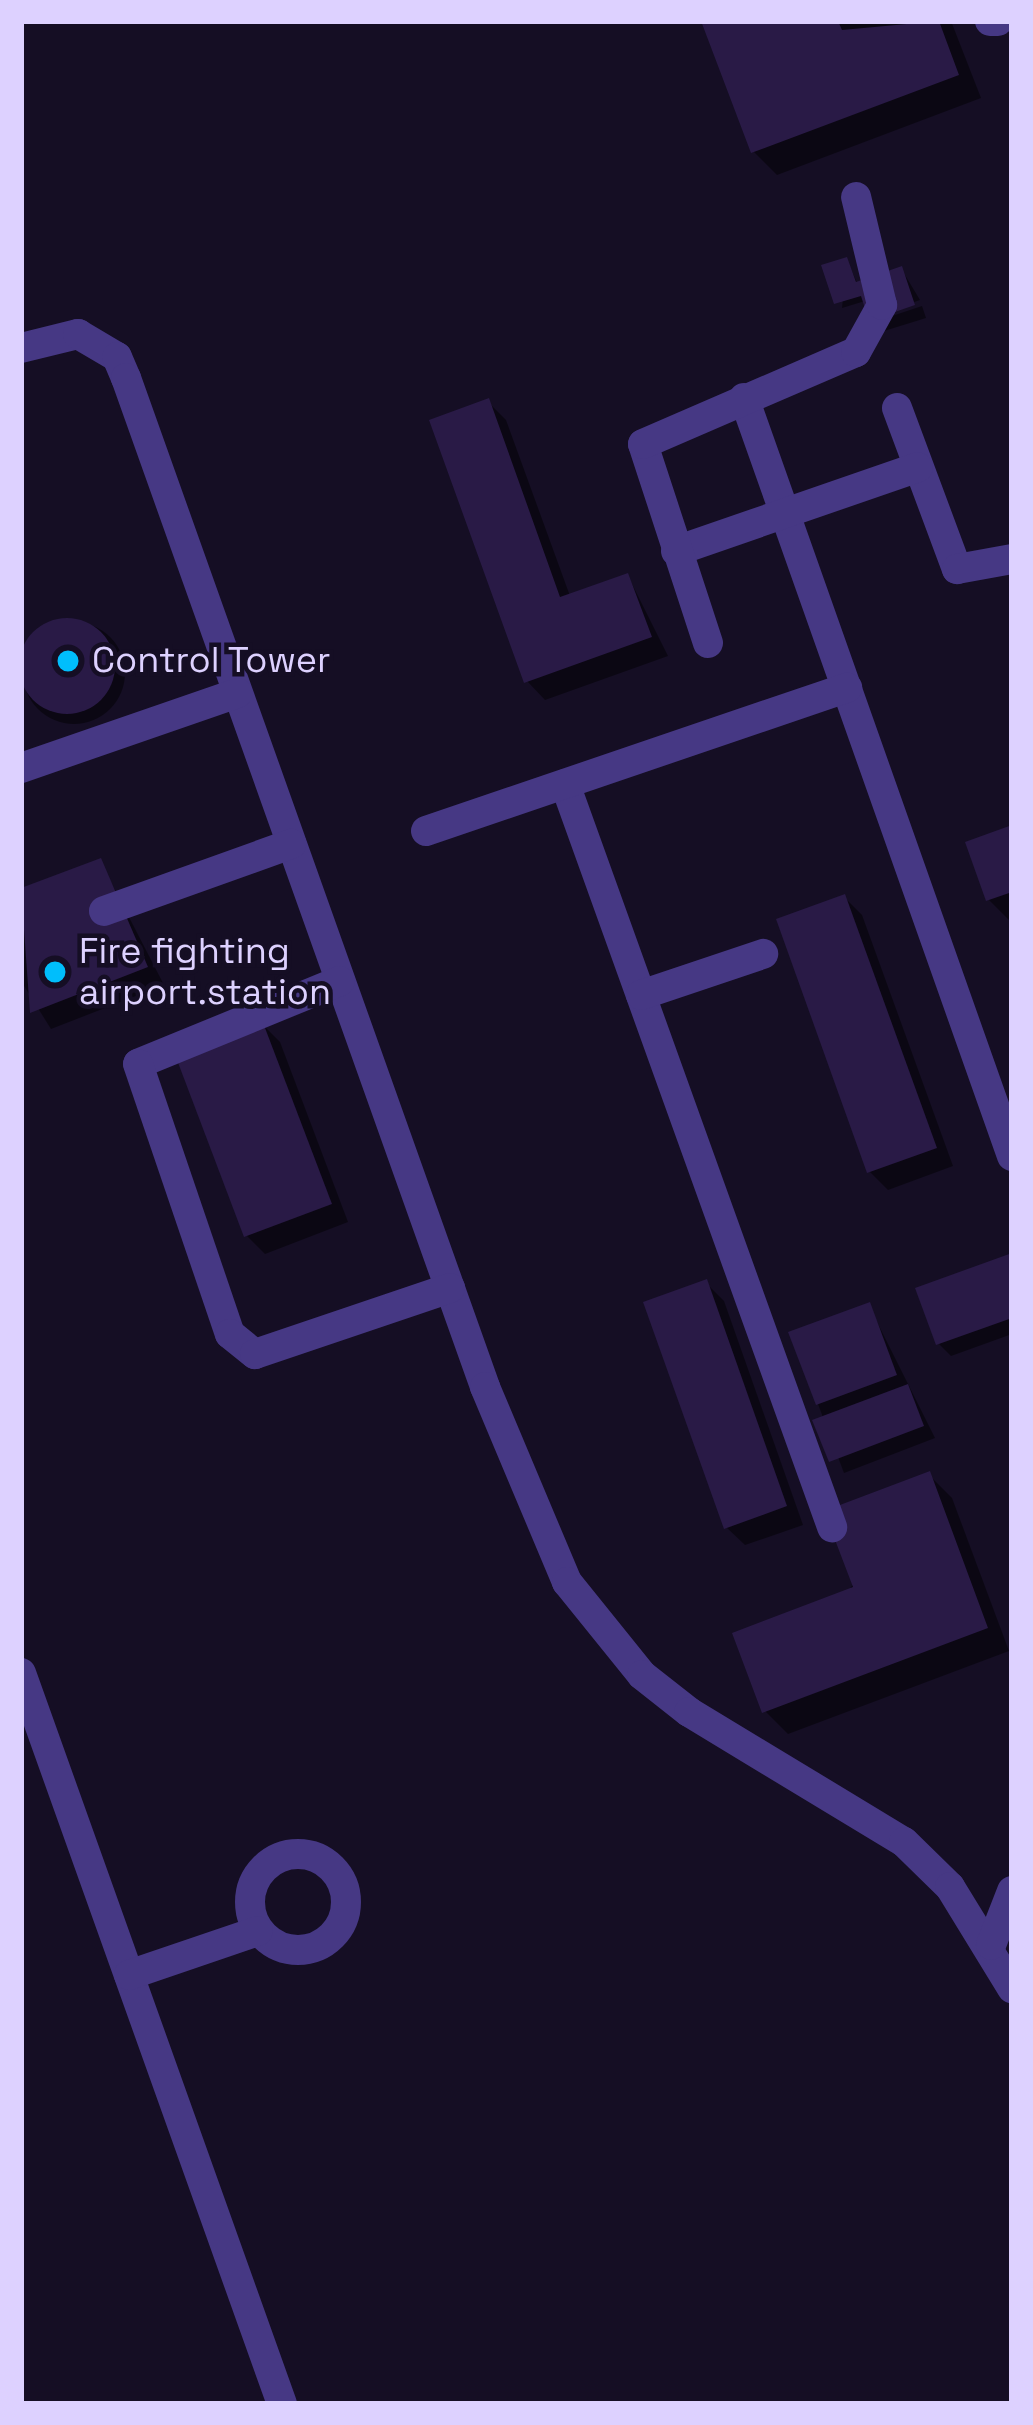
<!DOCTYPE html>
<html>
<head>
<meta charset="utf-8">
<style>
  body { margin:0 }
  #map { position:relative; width:1033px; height:2425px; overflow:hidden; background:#150e24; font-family:"Space Grotesk",sans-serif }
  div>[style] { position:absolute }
  .shadow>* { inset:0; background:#0007 }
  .round { border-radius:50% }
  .building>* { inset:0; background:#291a46 }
  .minor>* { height:30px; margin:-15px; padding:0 15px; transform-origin:15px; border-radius:15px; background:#463884 }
  .minor>.ring { margin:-15px; padding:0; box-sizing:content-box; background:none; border:30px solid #463884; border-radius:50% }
  .dots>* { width:33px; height:33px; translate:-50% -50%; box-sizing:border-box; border:6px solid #150e24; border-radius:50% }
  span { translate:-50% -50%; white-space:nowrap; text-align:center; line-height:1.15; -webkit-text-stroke:9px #150e24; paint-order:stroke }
  .poi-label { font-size:36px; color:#ddd1ff }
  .left { translate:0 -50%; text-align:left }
  .frame { position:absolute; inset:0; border:24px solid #ddd1ff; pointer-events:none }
</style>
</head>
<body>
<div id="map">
  <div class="shadow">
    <i style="clip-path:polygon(704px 21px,951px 21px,981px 98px,777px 175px,754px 152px)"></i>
    <i style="clip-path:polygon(847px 260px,858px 285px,902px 270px,920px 300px,874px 316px,865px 301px,842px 308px)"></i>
    <i style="clip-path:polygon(922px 306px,926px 318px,884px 331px,874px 322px)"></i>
    <i style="clip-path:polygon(488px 402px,506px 420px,570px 596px,628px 576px,668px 656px,545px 700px,527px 681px)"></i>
    <i class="round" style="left:23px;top:622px;width:102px;height:102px"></i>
    <i style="clip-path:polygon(1012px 828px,1012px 923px,989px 900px)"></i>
    <i style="clip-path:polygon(100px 861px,164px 985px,51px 1029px,21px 981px,21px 892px)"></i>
    <i style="clip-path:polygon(844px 897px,862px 915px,953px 1166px,888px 1190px,870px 1172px)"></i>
    <i style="clip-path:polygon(261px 1023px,280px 1042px,348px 1222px,265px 1254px,247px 1236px)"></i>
    <i style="clip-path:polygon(1012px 1256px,1012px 1334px,951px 1356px,939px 1344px)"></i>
    <i style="clip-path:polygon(706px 1283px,724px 1301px,803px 1525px,745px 1545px,726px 1527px)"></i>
    <i style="clip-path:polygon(869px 1306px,935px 1438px,844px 1473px,818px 1404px)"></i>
    <i style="clip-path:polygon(929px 1475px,952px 1498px,1009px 1651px,788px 1734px,765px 1711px)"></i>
  </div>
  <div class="building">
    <i style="clip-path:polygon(701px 21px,838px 21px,842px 30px,939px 21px,959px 75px,751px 153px)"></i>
    <i style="clip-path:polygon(847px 257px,856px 282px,902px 266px,915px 305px,869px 321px,861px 296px,834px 304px,821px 265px)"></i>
    <i style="clip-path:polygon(489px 398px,560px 597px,628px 573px,652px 637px,524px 683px,429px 420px)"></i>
    <i class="round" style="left:19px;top:618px;width:96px;height:96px"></i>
    <i style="clip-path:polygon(1012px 825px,1012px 892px,986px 901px,965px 842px)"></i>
    <i style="clip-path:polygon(101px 858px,148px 967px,30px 1013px,21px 888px)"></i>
    <i style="clip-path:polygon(845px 894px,937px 1148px,867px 1173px,776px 919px)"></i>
    <i style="clip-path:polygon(262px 1020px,332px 1204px,244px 1237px,174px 1052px)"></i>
    <i style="clip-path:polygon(1012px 1253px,1012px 1318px,936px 1345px,915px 1288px)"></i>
    <i style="clip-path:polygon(707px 1279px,787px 1506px,724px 1529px,643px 1302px)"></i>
    <i style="clip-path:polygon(870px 1302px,897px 1375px,816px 1405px,788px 1332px)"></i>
    <i style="clip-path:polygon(908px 1384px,924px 1426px,829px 1462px,812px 1420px)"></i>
    <i style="clip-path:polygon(930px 1471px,988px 1628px,762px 1713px,732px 1633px,853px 1587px,824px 1511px)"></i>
  </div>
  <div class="minor">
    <i style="left:990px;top:21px;width:8px"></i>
    <i style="left:21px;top:348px;width:59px;rotate:-13.8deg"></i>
    <i style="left:78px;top:334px;width:45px;rotate:30.5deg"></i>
    <i style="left:117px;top:357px;width:23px;rotate:67deg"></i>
    <i style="left:126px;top:378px;width:1071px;rotate:70.41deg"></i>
    <i style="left:485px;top:1387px;width:212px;rotate:67.2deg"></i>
    <i style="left:567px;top:1582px;width:119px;rotate:51.1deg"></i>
    <i style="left:642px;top:1675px;width:60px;rotate:38.2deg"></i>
    <i style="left:689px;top:1712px;width:251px;rotate:31.2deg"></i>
    <i style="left:904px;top:1842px;width:64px;rotate:44.4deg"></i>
    <i style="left:950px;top:1887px;width:119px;rotate:58.5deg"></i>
    <i style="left:744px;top:398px;width:804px;rotate:70.53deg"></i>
    <i style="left:897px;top:408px;width:172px;rotate:69.6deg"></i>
    <i style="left:957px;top:569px;width:56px;rotate:-10.3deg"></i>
    <i style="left:676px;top:551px;width:256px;rotate:-19.1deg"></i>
    <i style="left:708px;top:643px;width:209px;rotate:-108.1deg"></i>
    <i style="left:643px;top:444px;width:232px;rotate:-23.4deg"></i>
    <i style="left:856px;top:352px;width:54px;rotate:-61deg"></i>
    <i style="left:882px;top:305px;width:111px;rotate:-103.5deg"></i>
    <i style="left:21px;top:768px;width:229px;rotate:-19.1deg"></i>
    <i style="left:565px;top:784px;width:790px;rotate:70.23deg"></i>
    <i style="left:426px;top:831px;width:445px;rotate:-18.8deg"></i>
    <i style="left:104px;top:911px;width:199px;rotate:-19.7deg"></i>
    <i style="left:340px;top:981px;width:218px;rotate:157.7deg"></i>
    <i style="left:138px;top:1064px;width:285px;rotate:71.2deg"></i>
    <i style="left:230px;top:1334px;width:32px;rotate:39deg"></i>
    <i style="left:255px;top:1354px;width:206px;rotate:-18.7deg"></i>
    <i style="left:641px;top:995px;width:129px;rotate:-18.6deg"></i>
    <i style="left:21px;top:1673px;width:776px;rotate:70.35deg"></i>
    <i class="ring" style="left:250px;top:1854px;width:66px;height:66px"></i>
    <i style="left:991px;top:1945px;width:58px;rotate:-68.7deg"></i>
    <i style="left:129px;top:1975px;width:136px;rotate:-18.8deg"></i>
  </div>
  <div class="dots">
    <i style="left:68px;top:661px;background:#00befc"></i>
    <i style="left:55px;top:972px;background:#00befc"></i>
  </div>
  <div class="poi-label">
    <span class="left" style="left:92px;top:661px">Control Tower</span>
    <span class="left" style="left:79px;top:972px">Fire fighting<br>airport.station</span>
  </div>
  <div class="frame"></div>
</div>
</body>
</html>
